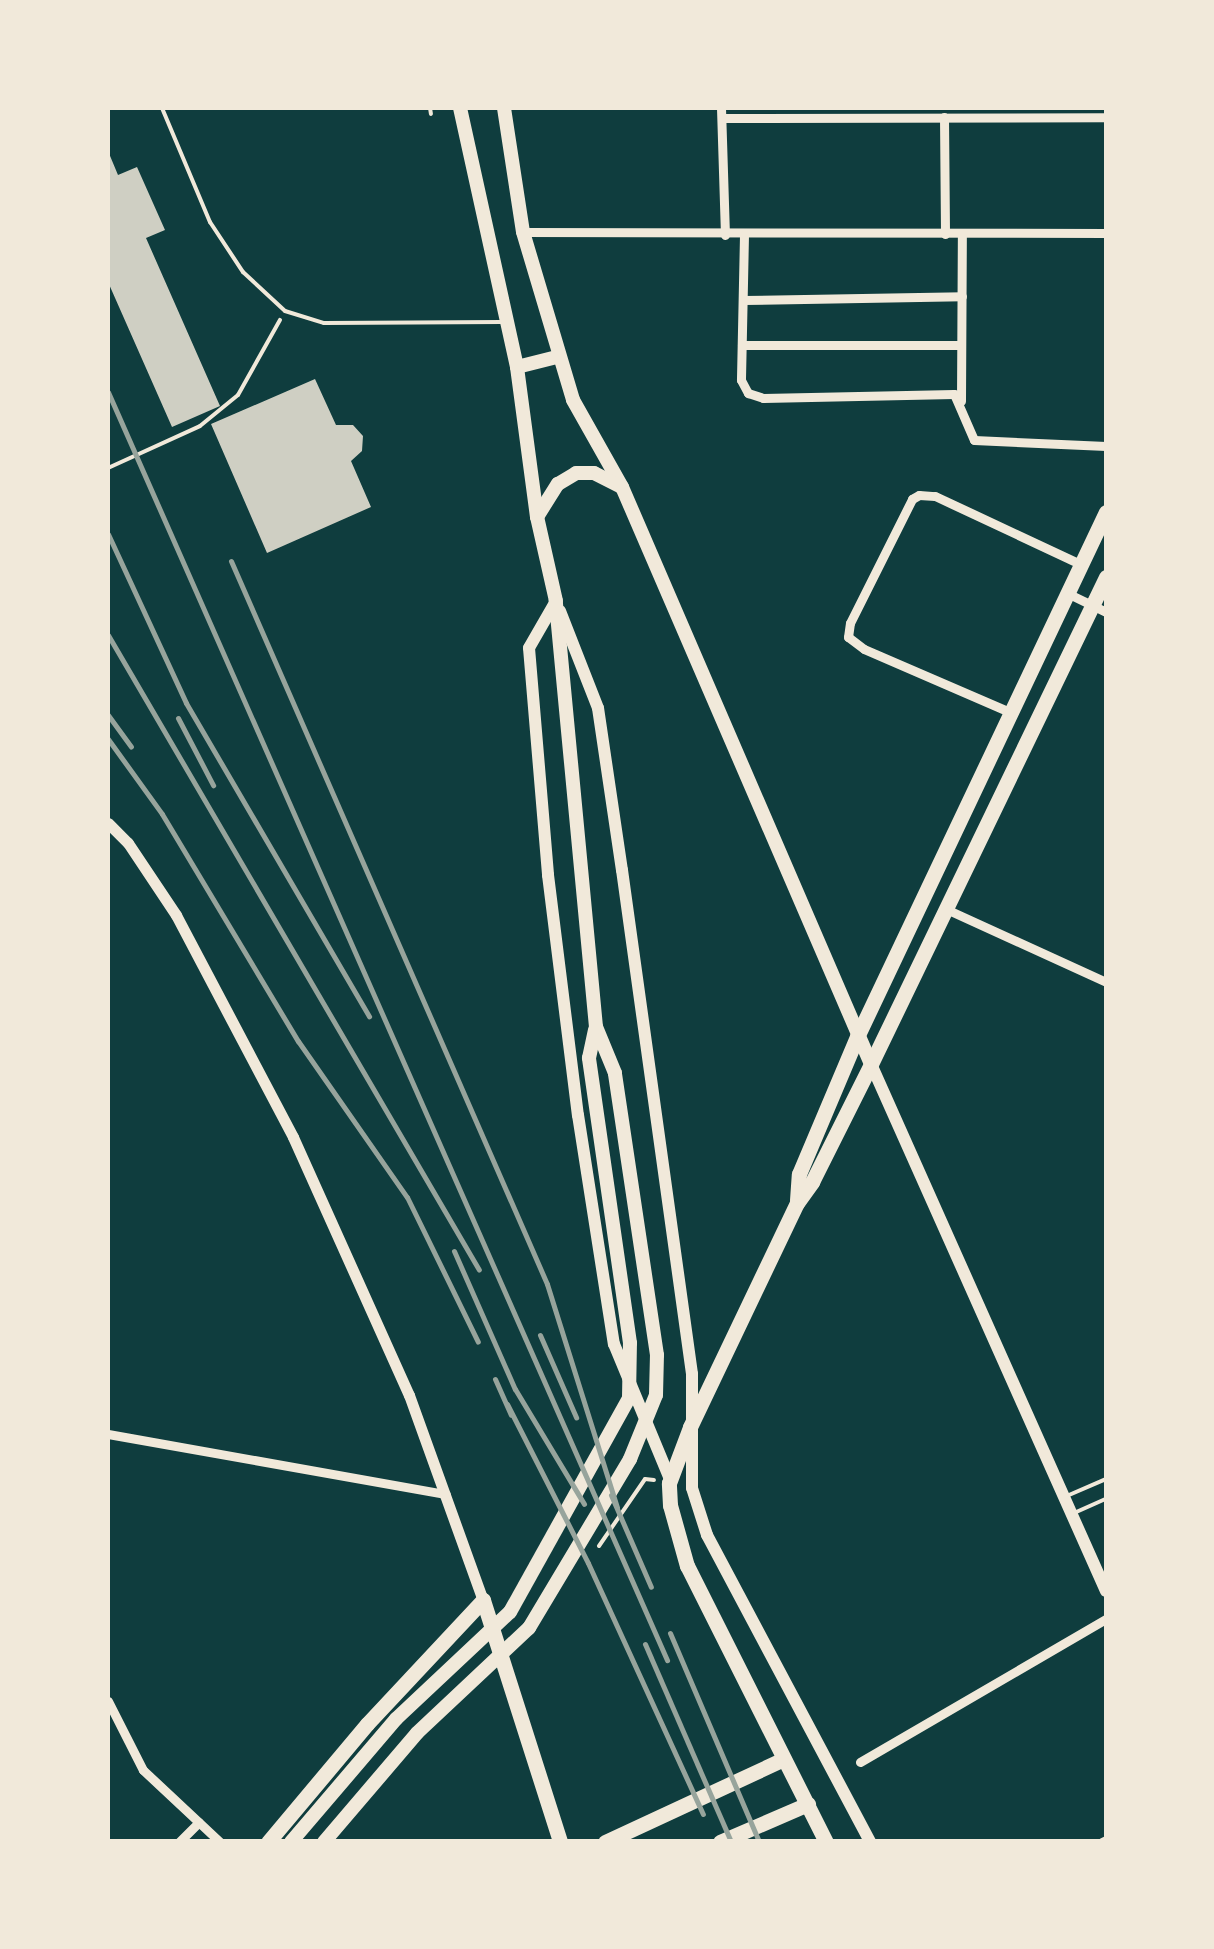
<!DOCTYPE html>
<html>
<head>
<meta charset="utf-8">
<style>
  body { margin:0 }
  #map { position:relative; width:1214px; height:1949px; overflow:hidden; background:#0f3d3e; font-family:Quicksand,sans-serif }
  div>[style] { position:absolute }
  .building>* { inset:0; background:#cfcfc3 }
  .path>* { height:4px; margin:-2px; padding:0 2px; transform-origin:2px; border-radius:2px; background:#f1e9da }
  .service>* { height:4px; margin:-2px; padding:0 2px; transform-origin:2px; border-radius:2px; background:#f1e9da }
  .minor>* { height:9px; margin:-4.5px; padding:0 4.5px; transform-origin:4.5px; border-radius:4.5px; background:#f1e9da }
  .tertiary>* { height:11px; margin:-5.5px; padding:0 5.5px; transform-origin:5.5px; border-radius:5.5px; background:#f1e9da }
  .secondary>* { height:12px; margin:-6px; padding:0 6px; transform-origin:6px; border-radius:6px; background:#f1e9da }
  .primary>* { height:14px; margin:-7px; padding:0 7px; transform-origin:7px; border-radius:7px; background:#f1e9da }
  .trunk>* { height:15px; margin:-7.5px; padding:0 7.5px; transform-origin:7.5px; border-radius:7.5px; background:#f1e9da }
  .rail>* { height:5px; margin:-2.5px; padding:0 2.5px; transform-origin:2.5px; border-radius:2.5px; background:#97a49c }
  span { translate:-50% -50%; white-space:nowrap; text-align:center; line-height:1.15; -webkit-text-stroke:8px #f1e9da; paint-order:stroke }
  .frame { position:absolute; inset:0; border:110px solid #f1e9da; pointer-events:none }
</style>
</head>
<body>
<div id="map">
  <div class="building">
    <i style="clip-path:polygon(108px 151px,118px 175px,137px 167px,165px 230px,146px 238px,220px 406px,172px 427px,108px 282px)"></i>
    <i style="clip-path:polygon(315px 379px,336px 425px,353px 425px,363px 436px,362px 451px,351px 461px,371px 507px,267px 553px,211px 424px)"></i>
  </div>
  <div class="path">
    <i style="left:430px;top:108px;width:6px;rotate:81deg"></i>
    <i style="left:108px;top:468px;width:101px;rotate:-24.5deg"></i>
    <i style="left:200px;top:426px;width:49px;rotate:-39.2deg"></i>
    <i style="left:238px;top:395px;width:86px;rotate:-60.8deg"></i>
    <i style="left:599px;top:1546px;width:81px;rotate:-55.5deg"></i>
    <i style="left:645px;top:1479px;width:9px;rotate:6deg"></i>
  </div>
  <div class="service">
    <i style="left:162px;top:108px;width:124px;rotate:67.2deg"></i>
    <i style="left:210px;top:222px;width:60px;rotate:56.6deg"></i>
    <i style="left:243px;top:272px;width:57px;rotate:42.9deg"></i>
    <i style="left:285px;top:311px;width:41px;rotate:17.1deg"></i>
    <i style="left:324px;top:323px;width:178px;rotate:-0.3deg"></i>
    <i style="left:1069px;top:1495px;width:40px;rotate:-23.4deg"></i>
    <i style="left:1074px;top:1513px;width:35px;rotate:-24deg"></i>
  </div>
  <div class="minor">
    <i style="left:721px;top:108px;width:127px;rotate:88.2deg"></i>
    <i style="left:944px;top:117px;width:117px;rotate:89.5deg"></i>
    <i style="left:722px;top:118px;width:384px;rotate:-0.1deg"></i>
    <i style="left:523px;top:232px;width:583px;rotate:0.1deg"></i>
    <i style="left:744px;top:235px;width:145px;rotate:91.2deg"></i>
    <i style="left:741px;top:380px;width:15px;rotate:62deg"></i>
    <i style="left:748px;top:393px;width:16px;rotate:18deg"></i>
    <i style="left:763px;top:398px;width:191px;rotate:-1.2deg"></i>
    <i style="left:954px;top:394px;width:50px;rotate:66.5deg"></i>
    <i style="left:974px;top:440px;width:132px;rotate:2.6deg"></i>
    <i style="left:743px;top:300px;width:219px;rotate:-1deg"></i>
    <i style="left:742px;top:345px;width:219px"></i>
    <i style="left:961px;top:401px;width:167px;rotate:-89.7deg"></i>
    <i style="left:1069px;top:594px;width:41px;rotate:25.9deg"></i>
    <i style="left:1012px;top:713px;width:161px;rotate:-156.6deg"></i>
    <i style="left:864px;top:649px;width:20px;rotate:-143deg"></i>
    <i style="left:848px;top:637px;width:14px;rotate:-82deg"></i>
    <i style="left:850px;top:623px;width:139px;rotate:-63.4deg"></i>
    <i style="left:912px;top:499px;width:8px;rotate:-30deg"></i>
    <i style="left:919px;top:495px;width:16px;rotate:4deg"></i>
    <i style="left:935px;top:496px;width:160px;rotate:25.1deg"></i>
    <i style="left:946px;top:909px;width:176px;rotate:24.5deg"></i>
    <i style="left:108px;top:1434px;width:343px;rotate:10.1deg"></i>
    <i style="left:108px;top:1701px;width:77px;rotate:63.1deg"></i>
    <i style="left:143px;top:1770px;width:105px;rotate:43.1deg"></i>
    <i style="left:860px;top:1762px;width:285px;rotate:-30.2deg"></i>
    <i style="left:179px;top:1842px;width:28px;rotate:-45deg"></i>
    <i style="left:1102px;top:1842px;width:4px;rotate:-27deg"></i>
  </div>
  <div class="tertiary">
    <i style="left:108px;top:823px;width:28px;rotate:45deg"></i>
    <i style="left:128px;top:843px;width:87px;rotate:56.3deg"></i>
    <i style="left:176px;top:915px;width:251px;rotate:62.2deg"></i>
    <i style="left:293px;top:1137px;width:283px;rotate:65.8deg"></i>
    <i style="left:409px;top:1395px;width:218px;rotate:70.2deg"></i>
  </div>
  <div class="secondary">
    <i style="left:556px;top:601px;width:54px;rotate:119.9deg"></i>
    <i style="left:529px;top:648px;width:228px;rotate:85.2deg"></i>
    <i style="left:548px;top:875px;width:242px;rotate:82.9deg"></i>
    <i style="left:578px;top:1115px;width:232px;rotate:81.1deg"></i>
    <i style="left:614px;top:1344px;width:146px;rotate:67.5deg"></i>
    <i style="left:560px;top:611px;width:104px;rotate:68.6deg"></i>
    <i style="left:598px;top:708px;width:164px;rotate:81.6deg"></i>
    <i style="left:622px;top:870px;width:509px;rotate:82.09deg"></i>
    <i style="left:692px;top:1374px;width:114px;rotate:90deg"></i>
    <i style="left:692px;top:1488px;width:49px;rotate:72.3deg"></i>
    <i style="left:707px;top:1535px;width:348px;rotate:62deg"></i>
    <i style="left:871px;top:1064px;width:577px;rotate:65.97deg"></i>
  </div>
  <div class="primary">
    <i style="left:504px;top:108px;width:125px;rotate:81.3deg"></i>
    <i style="left:523px;top:232px;width:175px;rotate:73.4deg"></i>
    <i style="left:573px;top:400px;width:100px;rotate:60.6deg"></i>
    <i style="left:622px;top:487px;width:628px;rotate:66.66deg"></i>
    <i style="left:517px;top:367px;width:41px;rotate:-14deg"></i>
    <i style="left:537px;top:517px;width:39px;rotate:-58deg"></i>
    <i style="left:558px;top:484px;width:21px;rotate:-31deg"></i>
    <i style="left:576px;top:473px;width:18px"></i>
    <i style="left:594px;top:473px;width:31px;rotate:27deg"></i>
    <i style="left:291px;top:1842px;width:162px;rotate:-49.5deg"></i>
    <i style="left:396px;top:1719px;width:156px;rotate:-43.2deg"></i>
    <i style="left:510px;top:1612px;width:245px;rotate:-60.9deg"></i>
    <i style="left:629px;top:1398px;width:55px;rotate:-89deg"></i>
    <i style="left:630px;top:1343px;width:288px;rotate:-98.2deg"></i>
    <i style="left:589px;top:1058px;width:29px;rotate:-78deg"></i>
    <i style="left:324px;top:1842px;width:143px;rotate:-49.5deg"></i>
    <i style="left:417px;top:1733px;width:154px;rotate:-43.2deg"></i>
    <i style="left:529px;top:1628px;width:197px;rotate:-59.1deg"></i>
    <i style="left:630px;top:1459px;width:69px;rotate:-67.9deg"></i>
    <i style="left:656px;top:1395px;width:40px;rotate:-88.6deg"></i>
    <i style="left:657px;top:1355px;width:285px;rotate:-98.5deg"></i>
    <i style="left:615px;top:1073px;width:50px;rotate:-112.4deg"></i>
    <i style="left:596px;top:1027px;width:428px;rotate:-95.4deg"></i>
    <i style="left:556px;top:601px;width:86px;rotate:-102.7deg"></i>
    <i style="left:537px;top:517px;width:151px;rotate:-97.6deg"></i>
    <i style="left:517px;top:367px;width:265px;rotate:-102.4deg"></i>
  </div>
  <div class="trunk">
    <i style="left:797px;top:1200px;width:26px;rotate:-86deg"></i>
    <i style="left:799px;top:1174px;width:149px;rotate:-67.1deg"></i>
    <i style="left:857px;top:1037px;width:581px;rotate:-64.63deg"></i>
    <i style="left:268px;top:1842px;width:154px;rotate:-50deg"></i>
    <i style="left:367px;top:1724px;width:170px;rotate:-46.9deg"></i>
    <i style="left:483px;top:1600px;width:254px;rotate:72.3deg"></i>
    <i style="left:605px;top:1842px;width:197px;rotate:-24.9deg"></i>
    <i style="left:720px;top:1842px;width:96px;rotate:-23.4deg"></i>
    <i style="left:826px;top:1842px;width:309px;rotate:-116.7deg"></i>
    <i style="left:687px;top:1566px;width:63px;rotate:-105.6deg"></i>
    <i style="left:670px;top:1505px;width:22px;rotate:-93deg"></i>
    <i style="left:669px;top:1483px;width:60px;rotate:-69.4deg"></i>
    <i style="left:690px;top:1427px;width:248px;rotate:-64.5deg"></i>
    <i style="left:797px;top:1203px;width:26px;rotate:-54deg"></i>
    <i style="left:812px;top:1182px;width:132px;rotate:-63.4deg"></i>
    <i style="left:871px;top:1064px;width:541px;rotate:-64.24deg"></i>
  </div>
  <div class="rail">
    <i style="left:108px;top:392px;width:1386px;rotate:66.21deg"></i>
    <i style="left:108px;top:534px;width:186px;rotate:65.2deg"></i>
    <i style="left:186px;top:703px;width:363px;rotate:59.7deg"></i>
    <i style="left:231px;top:561px;width:789px;rotate:66.39deg"></i>
    <i style="left:547px;top:1284px;width:234px;rotate:72.6deg"></i>
    <i style="left:108px;top:635px;width:735px;rotate:59.7deg"></i>
    <i style="left:108px;top:715px;width:39px;rotate:54deg"></i>
    <i style="left:178px;top:718px;width:76px;rotate:62.4deg"></i>
    <i style="left:108px;top:739px;width:92px;rotate:54.2deg"></i>
    <i style="left:162px;top:814px;width:265px;rotate:59.1deg"></i>
    <i style="left:298px;top:1041px;width:190px;rotate:55.1deg"></i>
    <i style="left:407px;top:1197px;width:161px;rotate:63.9deg"></i>
    <i style="left:454px;top:1251px;width:151px;rotate:66.2deg"></i>
    <i style="left:515px;top:1389px;width:134px;rotate:59deg"></i>
    <i style="left:540px;top:1335px;width:90px;rotate:66.3deg"></i>
    <i style="left:495px;top:1379px;width:39px;rotate:66deg"></i>
    <i style="left:507px;top:1404px;width:178px;rotate:63deg"></i>
    <i style="left:588px;top:1563px;width:276px;rotate:65.4deg"></i>
    <i style="left:611px;top:1495px;width:100px;rotate:66.5deg"></i>
    <i style="left:670px;top:1633px;width:227px;rotate:66.9deg"></i>
    <i style="left:645px;top:1644px;width:216px;rotate:66.5deg"></i>
  </div>
  <div class="frame"></div>
</div>
</body>
</html>
